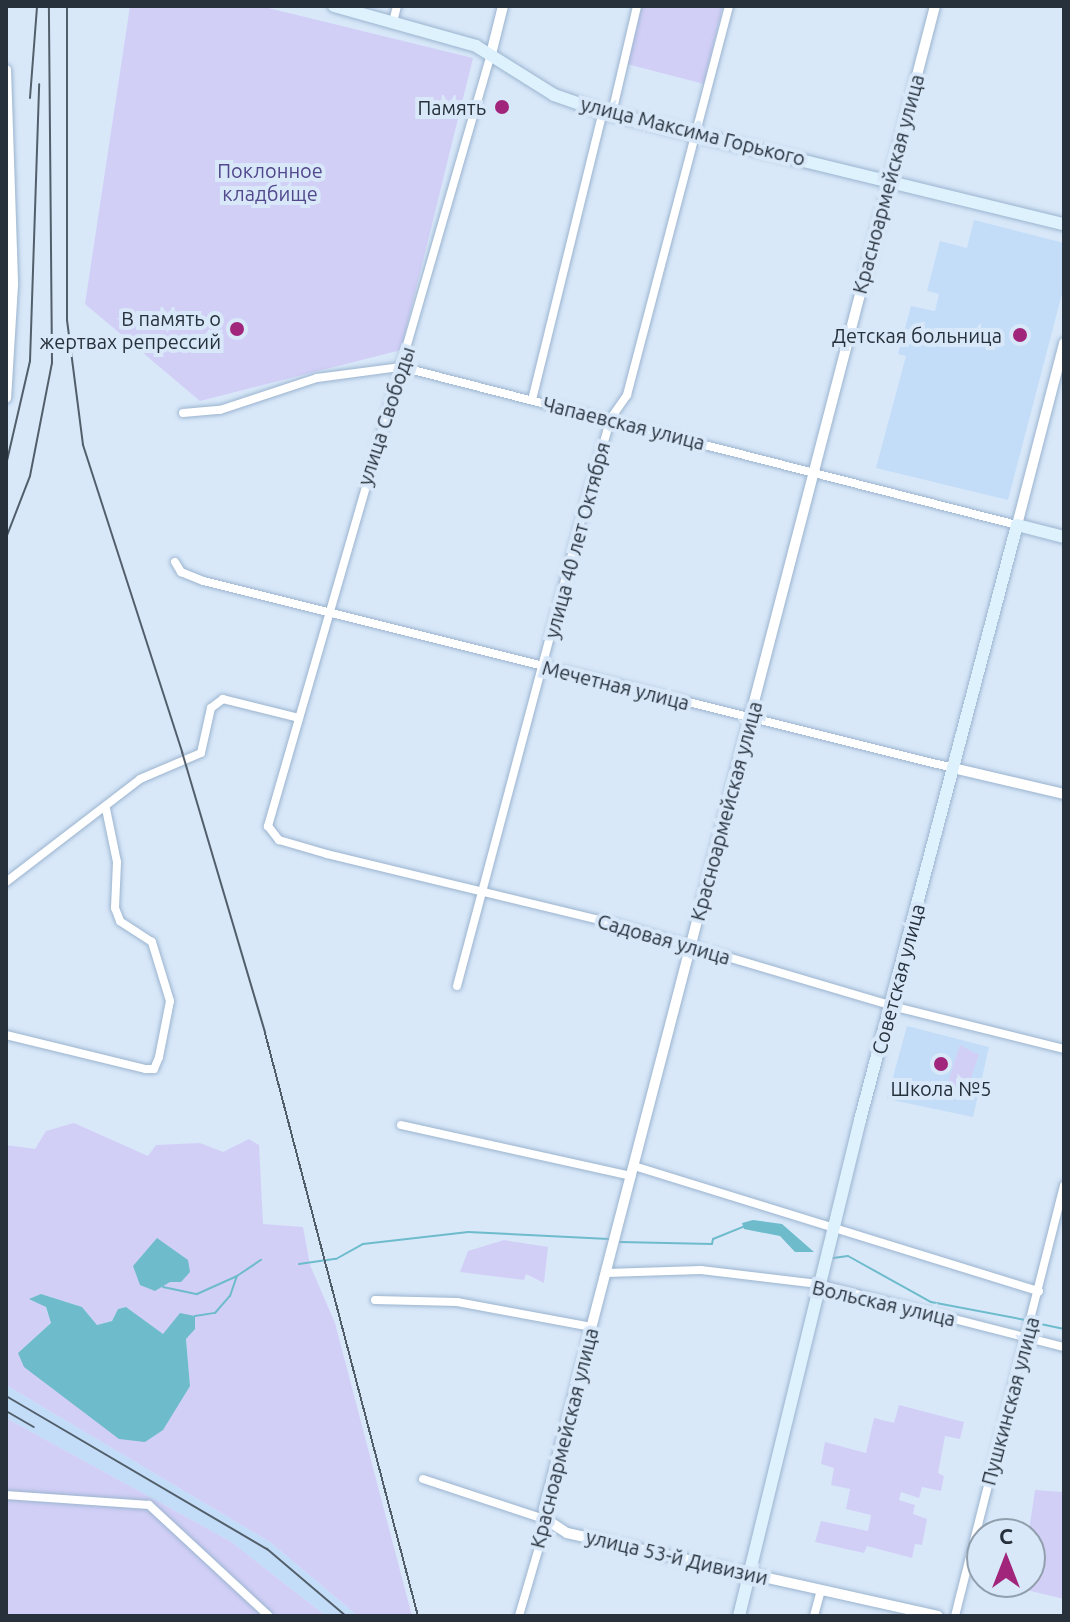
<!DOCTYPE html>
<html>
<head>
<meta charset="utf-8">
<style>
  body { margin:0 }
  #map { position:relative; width:1070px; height:1622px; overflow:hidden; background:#d8e8f9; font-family:Ubuntu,sans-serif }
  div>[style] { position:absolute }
  .built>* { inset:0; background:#c3ddf8 }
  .green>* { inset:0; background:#d2cff7 }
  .water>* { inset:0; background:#6ebbcc }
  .stream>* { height:2px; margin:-1px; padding:0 1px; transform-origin:1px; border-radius:1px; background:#6ebbcc }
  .roads { filter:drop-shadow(0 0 2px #9bb4cf) drop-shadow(0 0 2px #9bb4cf) }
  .minor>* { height:8px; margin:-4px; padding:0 4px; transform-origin:4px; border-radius:4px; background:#fff }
  .tertiary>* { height:10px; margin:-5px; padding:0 5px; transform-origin:5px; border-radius:5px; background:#fff }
  .secondary>* { height:12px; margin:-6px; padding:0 6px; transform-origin:6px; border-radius:6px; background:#ddf2fd }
  .rail>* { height:2px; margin:-1px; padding:0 1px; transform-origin:1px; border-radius:1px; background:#525e6a }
  .dots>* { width:22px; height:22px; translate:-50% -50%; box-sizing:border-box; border:4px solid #d8e8f9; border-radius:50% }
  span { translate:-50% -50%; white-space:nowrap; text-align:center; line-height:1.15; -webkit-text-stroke:8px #d8e8f9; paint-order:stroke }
  .poi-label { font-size:20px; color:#27313c }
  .right { translate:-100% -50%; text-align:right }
  .street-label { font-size:20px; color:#27313c }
  .park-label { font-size:20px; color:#52488c }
  .frame { position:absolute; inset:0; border:8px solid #27313c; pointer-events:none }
  .north { position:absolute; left:966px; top:1518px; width:80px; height:80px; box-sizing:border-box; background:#d8e8f9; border:2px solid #919fad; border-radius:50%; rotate:0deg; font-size:22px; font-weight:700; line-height:32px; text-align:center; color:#27313c }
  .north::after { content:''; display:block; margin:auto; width:28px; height:36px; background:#a1257a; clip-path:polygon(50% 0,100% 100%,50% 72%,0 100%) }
</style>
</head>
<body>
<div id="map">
  <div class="built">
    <i style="clip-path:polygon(974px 220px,1064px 243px,1064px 286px,1008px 500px,876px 468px,906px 356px,898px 354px,911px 306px,935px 311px,939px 294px,927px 291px,940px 241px,967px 248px)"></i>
    <i style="clip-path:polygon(907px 1026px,989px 1047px,973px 1117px,887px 1099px)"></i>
    <i style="clip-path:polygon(6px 1385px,270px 1542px,358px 1616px,326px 1616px,230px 1541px,6px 1418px)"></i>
  </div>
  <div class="green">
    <i style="clip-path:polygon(130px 6px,260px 6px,473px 58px,401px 350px,200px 401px,85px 304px)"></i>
    <i style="clip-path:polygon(641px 6px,723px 6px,704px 84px,627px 64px)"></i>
    <i style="clip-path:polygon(960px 1045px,979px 1055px,965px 1094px,947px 1085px)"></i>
    <i style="clip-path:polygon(evenodd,74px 1123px,148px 1156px,156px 1145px,200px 1143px,223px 1152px,249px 1139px,259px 1145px,263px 1224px,303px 1227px,310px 1265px,335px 1323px,412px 1616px,358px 1616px,270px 1542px,6px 1385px,6px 1145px,35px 1149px,46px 1131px,74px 1123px,41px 1294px,82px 1307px,97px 1325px,112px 1321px,118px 1309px,126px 1307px,163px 1335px,186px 1338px,190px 1386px,18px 1353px,51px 1323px,41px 1294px)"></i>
    <i style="clip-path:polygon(504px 1240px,548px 1247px,544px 1283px,526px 1274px,524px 1280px,460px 1272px,468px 1251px)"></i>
    <i style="clip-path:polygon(899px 1405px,964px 1422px,960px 1439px,945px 1436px,938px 1473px,944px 1476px,941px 1491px,922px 1487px,919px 1498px,901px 1492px,899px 1500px,915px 1505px,913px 1514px,927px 1519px,922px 1545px,915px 1544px,912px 1558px,867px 1546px,864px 1553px,815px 1542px,821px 1521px,868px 1531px,871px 1515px,846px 1509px,850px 1489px,831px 1485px,834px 1468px,821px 1464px,825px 1442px,866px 1453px,874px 1418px,894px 1423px)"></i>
    <i style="clip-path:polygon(6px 1418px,230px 1541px,326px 1616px,6px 1616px)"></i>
    <i style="clip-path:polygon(1035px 1490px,1064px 1492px,1064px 1599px,1006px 1585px,1030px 1582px,1030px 1534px,1022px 1534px,1029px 1531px)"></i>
  </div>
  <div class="water">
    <i style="clip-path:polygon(753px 1220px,782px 1224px,814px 1252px,795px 1252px,780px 1236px,744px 1229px,742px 1223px)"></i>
    <i style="clip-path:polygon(157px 1238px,188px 1260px,190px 1272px,181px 1282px,170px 1282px,155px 1291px,140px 1285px,133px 1266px)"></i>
    <i style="clip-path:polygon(41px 1294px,82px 1307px,97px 1325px,112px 1321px,118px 1309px,126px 1307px,163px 1334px,180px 1313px,195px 1316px,195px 1329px,186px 1339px,190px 1386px,163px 1430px,145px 1442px,119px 1439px,24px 1367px,18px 1353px,51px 1323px,46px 1307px,29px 1299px)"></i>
  </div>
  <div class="stream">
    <i style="left:620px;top:1242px;width:92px;rotate:1.2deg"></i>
    <i style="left:712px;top:1244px;width:5px;rotate:-79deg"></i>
    <i style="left:713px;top:1239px;width:35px;rotate:-22deg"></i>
    <i style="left:833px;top:1258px;width:15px;rotate:-8deg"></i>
    <i style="left:848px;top:1256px;width:95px;rotate:29deg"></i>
    <i style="left:931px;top:1302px;width:96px;rotate:10.8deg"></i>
    <i style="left:299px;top:1264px;width:37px;rotate:-8deg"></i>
    <i style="left:336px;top:1259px;width:31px;rotate:-29deg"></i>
    <i style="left:363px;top:1244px;width:106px;rotate:-6.5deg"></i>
    <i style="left:468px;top:1232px;width:141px;rotate:2.8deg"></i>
    <i style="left:163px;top:1287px;width:35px;rotate:12deg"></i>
    <i style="left:197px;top:1294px;width:44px;rotate:-24.2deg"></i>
    <i style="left:195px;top:1316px;width:20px;rotate:-9deg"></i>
    <i style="left:215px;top:1313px;width:23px;rotate:-49deg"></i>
    <i style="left:230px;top:1296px;width:21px;rotate:-71deg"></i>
    <i style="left:237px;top:1276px;width:29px;rotate:-34deg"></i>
    <i style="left:1031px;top:1322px;width:34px;rotate:12deg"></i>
  </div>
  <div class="roads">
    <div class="minor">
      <i style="left:393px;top:22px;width:16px;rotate:-76deg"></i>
      <i style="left:491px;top:54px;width:804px;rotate:106.11deg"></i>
      <i style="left:268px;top:826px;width:18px;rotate:52deg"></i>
      <i style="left:279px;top:840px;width:50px;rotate:16.3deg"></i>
      <i style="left:327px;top:854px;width:297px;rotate:13.6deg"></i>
      <i style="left:616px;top:924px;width:288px;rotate:16.5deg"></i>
      <i style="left:892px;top:1006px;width:177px;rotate:14deg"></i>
      <i style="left:612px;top:113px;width:110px;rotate:-76.8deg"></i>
      <i style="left:532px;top:400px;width:297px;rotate:-76.2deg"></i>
      <i style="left:183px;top:413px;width:37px;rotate:-5deg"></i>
      <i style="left:220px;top:410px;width:102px;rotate:-18.3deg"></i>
      <i style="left:317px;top:378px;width:85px;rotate:-7.5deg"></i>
      <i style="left:401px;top:367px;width:636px;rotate:14.39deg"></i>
      <i style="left:175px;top:562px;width:12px;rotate:59deg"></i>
      <i style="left:181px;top:572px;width:24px;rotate:22deg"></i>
      <i style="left:203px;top:581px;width:773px;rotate:14deg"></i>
      <i style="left:6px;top:882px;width:169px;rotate:-37.5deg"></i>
      <i style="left:140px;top:779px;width:66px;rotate:-23.1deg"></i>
      <i style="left:201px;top:753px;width:46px;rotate:-77.5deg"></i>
      <i style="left:211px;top:708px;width:15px;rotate:-37deg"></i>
      <i style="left:223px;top:699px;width:78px;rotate:14deg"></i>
      <i style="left:457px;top:986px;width:486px;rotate:-75.1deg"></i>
      <i style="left:582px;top:516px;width:102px;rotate:-73.5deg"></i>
      <i style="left:611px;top:418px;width:28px;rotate:-55deg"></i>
      <i style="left:627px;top:395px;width:402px;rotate:-75.3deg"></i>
      <i style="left:6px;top:1035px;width:144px;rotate:13.7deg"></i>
      <i style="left:146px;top:1069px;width:8px"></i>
      <i style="left:154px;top:1069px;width:13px;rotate:-67deg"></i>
      <i style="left:159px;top:1057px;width:57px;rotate:-78.9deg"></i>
      <i style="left:170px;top:1001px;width:62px;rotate:-107deg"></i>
      <i style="left:152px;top:942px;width:38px;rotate:-147deg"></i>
      <i style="left:120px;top:921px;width:14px;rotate:-111deg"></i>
      <i style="left:115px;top:908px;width:46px;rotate:-87.5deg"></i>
      <i style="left:117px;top:862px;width:54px;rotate:-101.7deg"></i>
      <i style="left:401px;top:1125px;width:236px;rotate:12.5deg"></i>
      <i style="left:634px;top:1166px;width:424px;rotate:17.2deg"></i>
      <i style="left:606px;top:1273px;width:95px;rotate:-1.8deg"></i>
      <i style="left:701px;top:1270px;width:118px;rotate:6.8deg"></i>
      <i style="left:818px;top:1284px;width:254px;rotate:14.4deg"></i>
      <i style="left:375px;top:1300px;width:82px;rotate:1.4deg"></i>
      <i style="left:457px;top:1302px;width:137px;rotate:10.5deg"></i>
      <i style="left:423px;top:1479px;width:131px;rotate:18.3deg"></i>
      <i style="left:547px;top:1520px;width:100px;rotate:106.3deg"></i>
      <i style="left:6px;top:1495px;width:143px;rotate:4deg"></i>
      <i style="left:149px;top:1505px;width:163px;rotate:42.8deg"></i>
      <i style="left:814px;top:1616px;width:27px;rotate:-75deg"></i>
      <i style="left:955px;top:1616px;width:444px;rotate:-75.8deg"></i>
    </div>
    <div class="tertiary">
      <i style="left:935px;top:6px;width:1553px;rotate:104.58deg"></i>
      <i style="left:544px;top:1509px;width:11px;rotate:75deg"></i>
      <i style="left:547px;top:1520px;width:24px;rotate:33deg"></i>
      <i style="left:567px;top:1533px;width:380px;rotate:12.6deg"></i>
      <i style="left:491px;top:54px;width:49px;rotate:-76deg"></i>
      <i style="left:6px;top:70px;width:215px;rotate:88.1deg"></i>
      <i style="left:13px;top:285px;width:113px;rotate:93.5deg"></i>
      <i style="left:1017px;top:525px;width:188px;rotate:-75.5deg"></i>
      <i style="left:953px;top:768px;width:114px;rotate:13.2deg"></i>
    </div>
    <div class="secondary">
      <i style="left:334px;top:6px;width:148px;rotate:15.7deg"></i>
      <i style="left:476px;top:46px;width:92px;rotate:32.1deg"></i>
      <i style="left:554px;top:95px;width:52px;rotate:19.1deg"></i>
      <i style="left:603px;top:112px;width:474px;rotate:13.7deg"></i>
      <i style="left:739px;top:1616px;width:511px;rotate:-76.29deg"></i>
      <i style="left:860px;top:1120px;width:615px;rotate:-75.22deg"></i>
      <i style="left:1017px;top:525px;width:49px;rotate:14.3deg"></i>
    </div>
  </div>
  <div class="rail">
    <i style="left:67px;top:6px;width:314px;rotate:90deg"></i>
    <i style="left:67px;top:320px;width:126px;rotate:82.7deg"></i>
    <i style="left:83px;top:445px;width:323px;rotate:72.1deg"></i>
    <i style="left:182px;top:752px;width:293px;rotate:73.5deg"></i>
    <i style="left:265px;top:1033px;width:603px;rotate:75.3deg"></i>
    <i style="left:30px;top:98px;width:92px;rotate:-85.6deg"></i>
    <i style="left:6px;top:465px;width:107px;rotate:-77deg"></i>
    <i style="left:30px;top:361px;width:277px;rotate:-88.1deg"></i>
    <i style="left:6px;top:538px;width:66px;rotate:-68.8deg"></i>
    <i style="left:30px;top:476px;width:115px;rotate:-79deg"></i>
    <i style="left:52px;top:363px;width:357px;rotate:-90.5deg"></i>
    <i style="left:6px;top:1396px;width:303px;rotate:30.4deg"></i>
    <i style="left:267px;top:1549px;width:104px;rotate:40.3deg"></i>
    <i style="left:6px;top:1411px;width:32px;rotate:30deg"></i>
  </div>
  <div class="dots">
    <i style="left:502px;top:107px;background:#a1257a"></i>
    <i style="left:237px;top:329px;background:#a1257a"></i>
    <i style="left:1020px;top:335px;background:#a1257a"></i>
    <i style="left:941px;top:1064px;background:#a1257a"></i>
  </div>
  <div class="poi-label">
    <span class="right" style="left:486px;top:107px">Память</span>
    <span class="right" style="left:221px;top:330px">В память о<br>жертвах репрессий</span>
    <span class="right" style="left:1002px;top:335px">Детская больница</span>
    <span style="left:941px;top:1088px">Школа №5</span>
  </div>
  <div class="street-label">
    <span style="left:693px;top:131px;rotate:14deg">улица Максима Горького</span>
    <span style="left:888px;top:184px;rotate:-75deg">Красноармейская улица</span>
    <span style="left:386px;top:416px;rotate:-72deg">улица Свободы</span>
    <span style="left:624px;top:423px;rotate:14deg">Чапаевская улица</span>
    <span style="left:577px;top:540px;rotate:-75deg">улица 40 лет Октября</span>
    <span style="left:616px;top:685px;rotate:14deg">Мечетная улица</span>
    <span style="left:726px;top:811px;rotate:-75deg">Красноармейская улица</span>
    <span style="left:664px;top:939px;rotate:16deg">Садовая улица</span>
    <span style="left:898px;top:979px;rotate:-75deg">Советская улица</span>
    <span style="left:884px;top:1303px;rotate:13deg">Вольская улица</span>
    <span style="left:1010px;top:1401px;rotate:-75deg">Пушкинская улица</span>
    <span style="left:564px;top:1438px;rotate:-76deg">Красноармейская улица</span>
    <span style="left:677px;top:1557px;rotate:13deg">улица 53-й Дивизии</span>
  </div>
  <div class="park-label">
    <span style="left:270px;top:182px">Поклонное<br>кладбище</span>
  </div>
  <div class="frame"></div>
  <div class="north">С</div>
</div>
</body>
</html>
